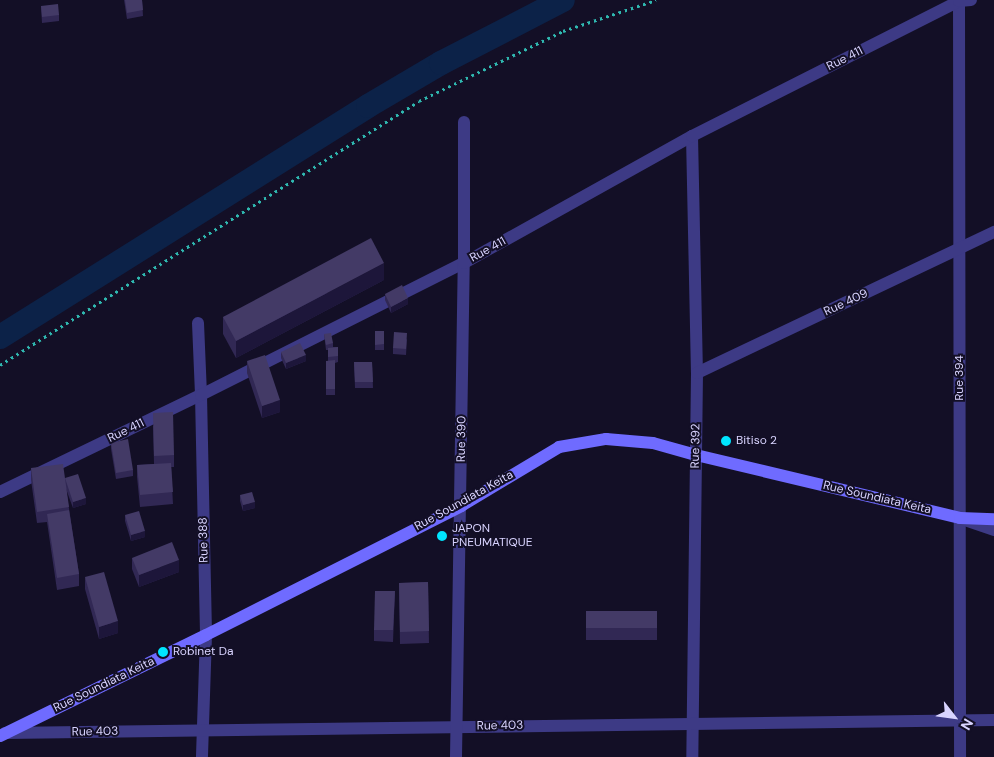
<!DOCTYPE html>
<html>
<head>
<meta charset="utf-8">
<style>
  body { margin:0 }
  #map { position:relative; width:994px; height:757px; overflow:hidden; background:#130f26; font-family:"DM Sans",sans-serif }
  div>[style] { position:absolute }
  .canal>* { height:24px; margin:-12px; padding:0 12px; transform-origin:12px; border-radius:12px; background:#0c2248 }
  .path>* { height:3px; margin-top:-1.5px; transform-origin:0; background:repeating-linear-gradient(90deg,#2fb8b0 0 2.5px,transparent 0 6.5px) }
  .minor>* { height:12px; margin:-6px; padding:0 6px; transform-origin:6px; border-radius:6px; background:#3d3a85 }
  .secondary>* { height:12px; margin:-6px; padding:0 6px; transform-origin:6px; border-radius:6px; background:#6f6bff }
  .wall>* { inset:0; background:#312854 }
  .shaded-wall>* { inset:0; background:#1d163a }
  .building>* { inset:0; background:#433a66 }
  .dots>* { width:14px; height:14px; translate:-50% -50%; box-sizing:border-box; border:2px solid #130f26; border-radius:50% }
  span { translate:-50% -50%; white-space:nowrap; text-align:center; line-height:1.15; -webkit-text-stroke:4px #130f26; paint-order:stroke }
  .street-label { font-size:12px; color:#d9d4ff }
  .poi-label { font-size:12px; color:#d9d4ff }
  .left { translate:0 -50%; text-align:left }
  .north { position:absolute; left:929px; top:692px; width:50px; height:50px; -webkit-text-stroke:4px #130f26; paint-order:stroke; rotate:120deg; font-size:14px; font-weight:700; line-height:20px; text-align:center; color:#d9d4ff }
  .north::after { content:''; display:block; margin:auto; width:18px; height:22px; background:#d9d4ff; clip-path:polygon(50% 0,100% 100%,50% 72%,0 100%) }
</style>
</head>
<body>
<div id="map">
  <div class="canal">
    <i style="left:0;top:337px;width:434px;rotate:-32.1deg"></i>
    <i style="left:368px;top:106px;width:85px;rotate:-30.5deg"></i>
    <i style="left:441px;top:63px;width:137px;rotate:-27.3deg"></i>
  </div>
  <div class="path">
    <i style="left:0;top:365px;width:495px;rotate:-32.2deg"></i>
    <i style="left:419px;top:101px;width:160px;rotate:-25.9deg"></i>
    <i style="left:563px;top:31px;width:98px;rotate:-18.4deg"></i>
  </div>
  <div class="minor">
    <i style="left:959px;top:0;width:757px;rotate:89.92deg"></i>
    <i style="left:692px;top:136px;width:237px;rotate:88.8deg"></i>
    <i style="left:697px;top:373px;width:384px;rotate:90.7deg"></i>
    <i style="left:198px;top:323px;width:72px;rotate:87.6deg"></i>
    <i style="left:201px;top:395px;width:240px;rotate:88.8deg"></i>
    <i style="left:206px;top:635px;width:122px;rotate:91.9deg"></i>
    <i style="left:697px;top:373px;width:329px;rotate:-25.4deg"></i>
    <i style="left:0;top:492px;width:223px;rotate:-25.8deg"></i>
    <i style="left:201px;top:395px;width:294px;rotate:-26.7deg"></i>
    <i style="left:464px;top:263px;width:261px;rotate:-29.1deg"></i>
    <i style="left:692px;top:136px;width:299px;rotate:-26.8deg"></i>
    <i style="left:959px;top:1px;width:12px;rotate:-5deg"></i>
    <i style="left:965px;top:520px;width:31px;rotate:19deg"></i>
    <i style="left:5px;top:733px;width:989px;rotate:-0.75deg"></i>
    <i style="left:456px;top:757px;width:494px;rotate:-89.1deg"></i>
    <i style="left:464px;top:263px;width:141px;rotate:-90deg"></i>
  </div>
  <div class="secondary">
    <i style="left:0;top:736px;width:229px;rotate:-26.1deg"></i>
    <i style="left:206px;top:635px;width:286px;rotate:-26.8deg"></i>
    <i style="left:461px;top:506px;width:114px;rotate:-31deg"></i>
    <i style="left:559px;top:447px;width:48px;rotate:-9.7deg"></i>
    <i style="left:606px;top:439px;width:47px;rotate:4.9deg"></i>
    <i style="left:653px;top:443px;width:45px;rotate:15.6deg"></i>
    <i style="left:696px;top:455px;width:271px;rotate:13.4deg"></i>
    <i style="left:960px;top:518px;width:34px;rotate:2deg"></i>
  </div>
  <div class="wall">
    <i style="clip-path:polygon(124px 0,142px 0,143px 16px,127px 19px)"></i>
    <i style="clip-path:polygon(41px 6px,59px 15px,59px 21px,42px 23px)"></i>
    <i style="clip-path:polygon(384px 280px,236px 358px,223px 334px,223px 317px)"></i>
    <i style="clip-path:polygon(385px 294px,408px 304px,391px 313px,385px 300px)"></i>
    <i style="clip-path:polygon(375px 331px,384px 331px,384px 350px,375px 350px)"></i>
    <i style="clip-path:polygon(324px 334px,333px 343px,333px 347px,338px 347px,338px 362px,335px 363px,335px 395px,326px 395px,326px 361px,328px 361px,328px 350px,326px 350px)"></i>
    <i style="clip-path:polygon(407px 339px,406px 355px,393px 354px,393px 348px)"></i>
    <i style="clip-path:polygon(281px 352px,306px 361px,286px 369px,281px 358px)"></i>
    <i style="clip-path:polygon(247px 361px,280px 412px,262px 418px,247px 373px)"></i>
    <i style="clip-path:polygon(354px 362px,372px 362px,373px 388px,355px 388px)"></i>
    <i style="clip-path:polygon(153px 425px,174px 455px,174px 467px,171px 467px,173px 504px,140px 507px,137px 477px,137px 465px,154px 464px)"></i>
    <i style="clip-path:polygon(111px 443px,133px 470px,133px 476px,116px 479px,111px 449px)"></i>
    <i style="clip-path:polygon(31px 468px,65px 478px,86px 504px,73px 508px,66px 489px,79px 574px,79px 586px,57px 590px,47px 522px,37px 523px,31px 480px)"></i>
    <i style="clip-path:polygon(240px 495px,255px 508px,243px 511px,240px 501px)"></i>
    <i style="clip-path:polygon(125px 515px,145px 537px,131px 541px,125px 521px)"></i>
    <i style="clip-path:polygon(132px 558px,179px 572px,139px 587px,132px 569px)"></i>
    <i style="clip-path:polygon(85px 577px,118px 633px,99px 639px,85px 589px)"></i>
    <i style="clip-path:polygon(428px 582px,429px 643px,400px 644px,399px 583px)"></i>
    <i style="clip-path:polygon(395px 591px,393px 642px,374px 641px,374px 630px)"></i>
    <i style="clip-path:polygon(586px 611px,657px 611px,657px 640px,586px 640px)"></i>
  </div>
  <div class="shaded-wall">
    <i style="clip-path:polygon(384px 263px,384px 280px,236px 358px,236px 341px)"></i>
    <i style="clip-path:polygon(408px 298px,408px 304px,391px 313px,391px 307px)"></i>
    <i style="clip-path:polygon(306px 355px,306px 361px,286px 369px,286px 363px)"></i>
    <i style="clip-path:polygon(280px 400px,280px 412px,262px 418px,262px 406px)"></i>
    <i style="clip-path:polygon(86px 498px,86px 504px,73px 508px,73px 502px)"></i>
    <i style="clip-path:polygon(255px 502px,255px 508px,243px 511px,243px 505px)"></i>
    <i style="clip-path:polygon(145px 531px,145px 537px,131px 541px,131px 535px)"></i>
    <i style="clip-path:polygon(179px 560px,179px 572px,139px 587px,139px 575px)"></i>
    <i style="clip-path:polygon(118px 621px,118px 633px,99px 639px,99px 627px)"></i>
  </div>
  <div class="building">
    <i style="clip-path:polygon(125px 0,142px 0,143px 10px,127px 13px)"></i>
    <i style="clip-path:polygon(58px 4px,59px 15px,42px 17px,41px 6px)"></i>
    <i style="clip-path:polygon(371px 238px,384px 263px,236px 341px,223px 317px)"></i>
    <i style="clip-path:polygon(402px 285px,408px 298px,391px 307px,385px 294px)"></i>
    <i style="clip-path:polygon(375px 331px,384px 331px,384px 344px,375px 345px)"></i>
    <i style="clip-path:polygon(394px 332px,407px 333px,406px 349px,393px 348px)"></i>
    <i style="clip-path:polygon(331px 333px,333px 343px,326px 345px,324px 334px)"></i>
    <i style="clip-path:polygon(300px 343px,306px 355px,286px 363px,281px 352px)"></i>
    <i style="clip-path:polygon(338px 347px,338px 356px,328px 357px,328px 348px)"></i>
    <i style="clip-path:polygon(265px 355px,280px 400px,262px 406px,247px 361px)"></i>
    <i style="clip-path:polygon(335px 360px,335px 389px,326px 389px,326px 361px)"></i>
    <i style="clip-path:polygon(354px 362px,372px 362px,373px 382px,355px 382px)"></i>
    <i style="clip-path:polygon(173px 412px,174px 455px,154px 456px,153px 413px)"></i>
    <i style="clip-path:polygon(128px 439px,133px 470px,116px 473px,111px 443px)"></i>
    <i style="clip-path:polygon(171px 463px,173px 492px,140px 495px,137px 465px)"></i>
    <i style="clip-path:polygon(63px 464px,69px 507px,37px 512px,31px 468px)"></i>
    <i style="clip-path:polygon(78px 474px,86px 498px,73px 502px,65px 478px)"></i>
    <i style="clip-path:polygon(252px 492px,255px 502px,243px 505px,240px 495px)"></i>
    <i style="clip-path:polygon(69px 510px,79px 574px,57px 578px,47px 514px)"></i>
    <i style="clip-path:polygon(139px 511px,145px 531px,131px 535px,125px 515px)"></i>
    <i style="clip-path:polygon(172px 542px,179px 560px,139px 575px,132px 558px)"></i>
    <i style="clip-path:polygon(104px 572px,118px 621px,99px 627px,85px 577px)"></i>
    <i style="clip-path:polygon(428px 582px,429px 631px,400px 632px,399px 583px)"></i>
    <i style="clip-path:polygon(375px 591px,395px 591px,393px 630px,374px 630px)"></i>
    <i style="clip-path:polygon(586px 611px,657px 611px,657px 628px,586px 628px)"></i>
  </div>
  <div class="dots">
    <i style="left:726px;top:441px;background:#00e5ff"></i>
    <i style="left:442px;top:536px;background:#00e5ff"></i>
    <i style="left:163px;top:652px;background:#00e5ff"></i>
  </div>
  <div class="street-label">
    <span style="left:845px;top:59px;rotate:-27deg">Rue 411</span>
    <span style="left:488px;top:250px;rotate:-29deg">Rue 411</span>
    <span style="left:846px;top:303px;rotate:-25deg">Rue 409</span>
    <span style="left:960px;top:378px;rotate:-90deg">Rue 394</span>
    <span style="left:126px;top:431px;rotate:-26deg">Rue 411</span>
    <span style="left:462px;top:439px;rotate:-89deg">Rue 390</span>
    <span style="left:696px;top:446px;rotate:-89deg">Rue 392</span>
    <span style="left:877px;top:498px;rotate:13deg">Rue Soundiata Keita</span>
    <span style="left:464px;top:501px;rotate:-29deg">Rue Soundiata Keita</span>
    <span style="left:204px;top:540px;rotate:-91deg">Rue 388</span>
    <span style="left:104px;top:685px;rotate:-26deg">Rue Soundiata Keita</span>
    <span style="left:500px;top:726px;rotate:-1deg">Rue 403</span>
    <span style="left:95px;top:732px;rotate:-1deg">Rue 403</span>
  </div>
  <div class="poi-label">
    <span class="left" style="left:736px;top:441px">Bitiso 2</span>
    <span class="left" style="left:452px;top:536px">JAPON<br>PNEUMATIQUE</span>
    <span class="left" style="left:173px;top:652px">Robinet Da</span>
  </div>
  <div class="north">N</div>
</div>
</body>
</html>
